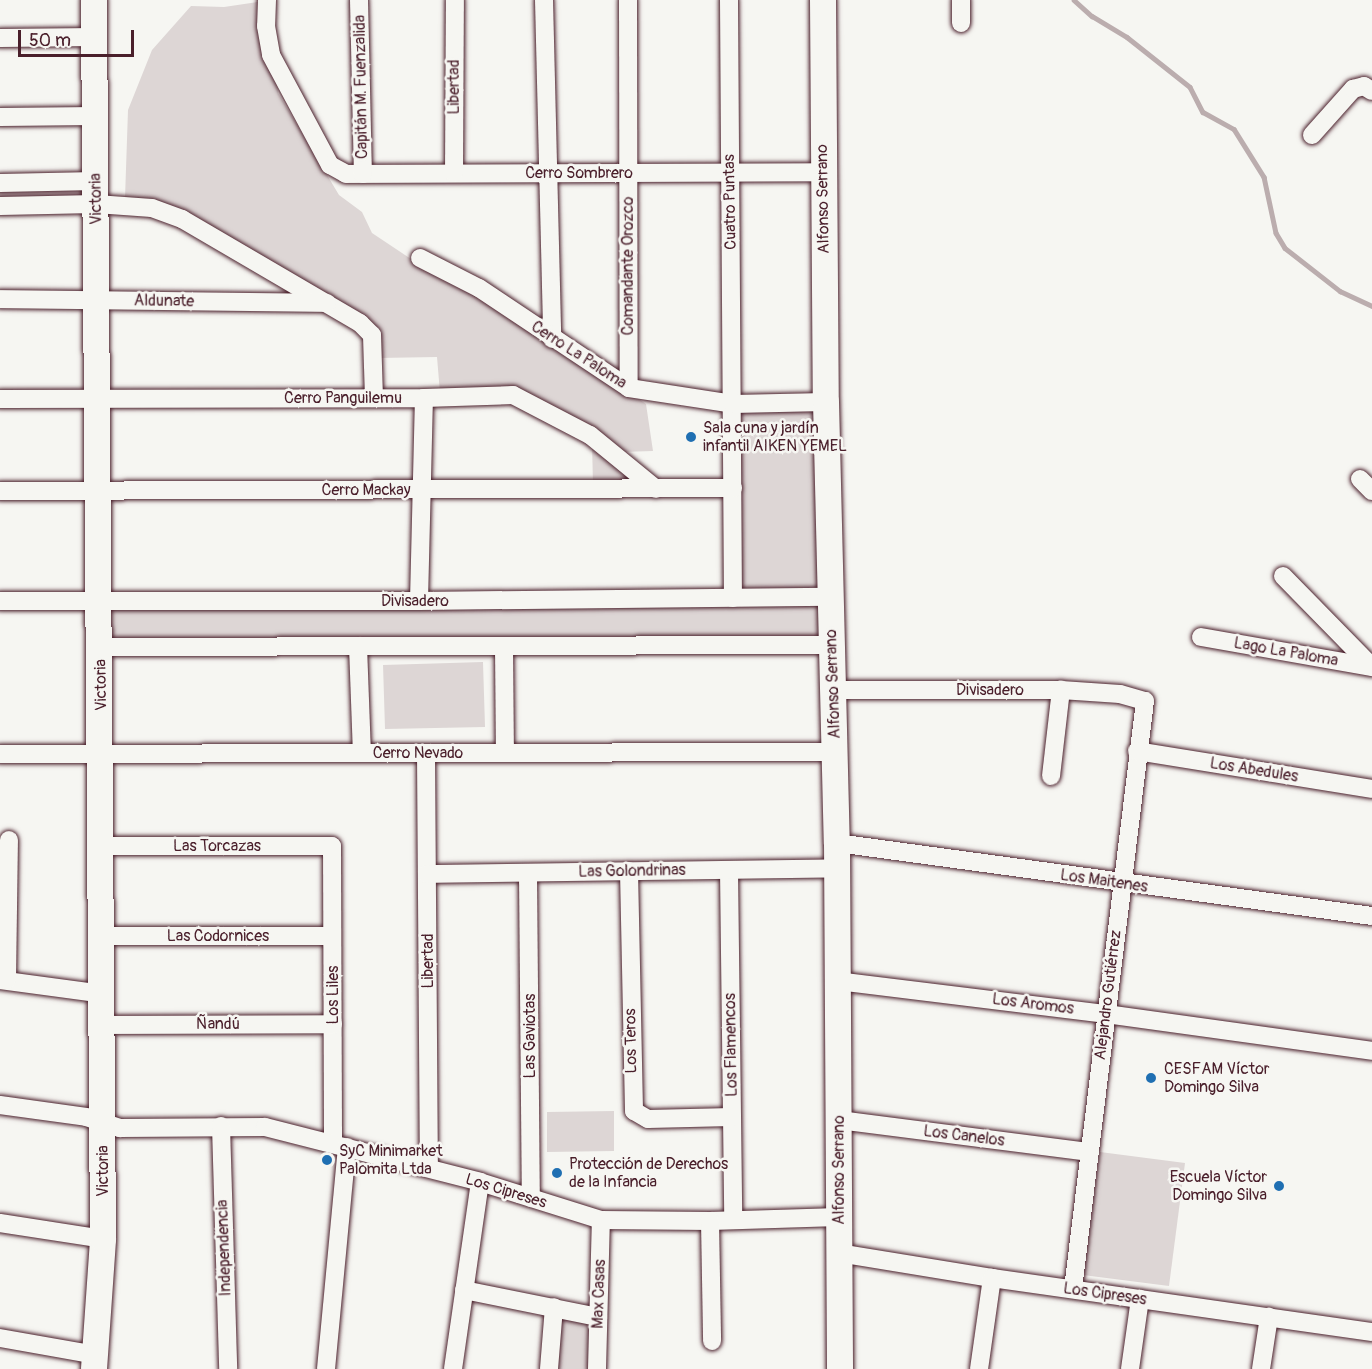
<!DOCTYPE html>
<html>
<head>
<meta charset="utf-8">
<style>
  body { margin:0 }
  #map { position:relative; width:1372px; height:1369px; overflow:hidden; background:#f6f6f2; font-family:Pangolin,sans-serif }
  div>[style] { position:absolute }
  .green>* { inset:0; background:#ddd6d5 }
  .stream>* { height:4.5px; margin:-2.25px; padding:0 2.25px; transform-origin:2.25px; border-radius:2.25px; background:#bbadae }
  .roads { filter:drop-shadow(0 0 2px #4a1f2b) drop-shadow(0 0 2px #4a1f2b) }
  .street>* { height:18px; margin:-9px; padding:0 9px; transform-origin:9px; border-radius:9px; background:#f6f6f2 }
  .secondary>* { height:26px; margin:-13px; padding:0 13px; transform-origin:13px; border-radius:13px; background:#f6f6f2 }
  .dots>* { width:16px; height:16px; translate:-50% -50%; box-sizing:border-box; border:3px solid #f6f6f2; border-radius:50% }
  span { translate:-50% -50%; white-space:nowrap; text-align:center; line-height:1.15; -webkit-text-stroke:5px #f6f6f2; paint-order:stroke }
  .street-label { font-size:16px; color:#4a1f2b }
  .poi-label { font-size:16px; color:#4a1f2b }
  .left { translate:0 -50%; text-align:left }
  .right { translate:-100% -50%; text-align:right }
  .scale { position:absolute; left:18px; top:30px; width:116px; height:27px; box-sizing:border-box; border:3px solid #4a1f2b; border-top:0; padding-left:8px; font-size:18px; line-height:21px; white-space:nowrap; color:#4a1f2b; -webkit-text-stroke:4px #f6f6f2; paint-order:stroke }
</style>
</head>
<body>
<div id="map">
  <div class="green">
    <i style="clip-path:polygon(271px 0,278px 93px,339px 195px,362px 212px,372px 233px,420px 265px,490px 298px,646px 404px,653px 451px,621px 452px,519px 392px,440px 393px,437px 357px,378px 358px,376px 333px,125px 198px,128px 110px,152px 50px,191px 6px,224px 7px)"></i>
    <i style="clip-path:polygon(738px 410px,818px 410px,824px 589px,739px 590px)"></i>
    <i style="clip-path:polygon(592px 441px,644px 485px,593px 486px)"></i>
    <i style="clip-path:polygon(824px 605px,825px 638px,107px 643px,107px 606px)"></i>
    <i style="clip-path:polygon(483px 662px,485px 727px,385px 729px,383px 665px)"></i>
    <i style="clip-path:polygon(614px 1111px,614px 1151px,547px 1152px,547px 1112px)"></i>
    <i style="clip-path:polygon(1100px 1152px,1185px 1163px,1169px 1286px,1083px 1275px)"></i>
    <i style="clip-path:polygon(561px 1315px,593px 1323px,591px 1369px,556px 1369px)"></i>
  </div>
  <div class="stream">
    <i style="left:1074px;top:0;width:24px;rotate:42deg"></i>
    <i style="left:1092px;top:16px;width:41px;rotate:31deg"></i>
    <i style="left:1127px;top:37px;width:80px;rotate:38.4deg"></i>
    <i style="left:1190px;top:87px;width:28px;rotate:63deg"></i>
    <i style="left:1203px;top:112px;width:35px;rotate:29deg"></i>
    <i style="left:1234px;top:129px;width:57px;rotate:58deg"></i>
    <i style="left:1264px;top:177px;width:57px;rotate:77.9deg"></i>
    <i style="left:1276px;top:233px;width:17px;rotate:59deg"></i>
    <i style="left:1285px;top:248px;width:70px;rotate:38deg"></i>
    <i style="left:1340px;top:291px;width:35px;rotate:25deg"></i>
  </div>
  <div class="roads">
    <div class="street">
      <i style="left:267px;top:0;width:26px;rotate:92deg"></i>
      <i style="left:266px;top:26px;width:29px;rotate:80deg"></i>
      <i style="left:271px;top:55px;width:125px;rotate:61.8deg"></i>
      <i style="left:330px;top:165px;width:18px;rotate:29deg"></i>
      <i style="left:346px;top:174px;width:476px;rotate:-0.2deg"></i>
      <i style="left:359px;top:0;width:174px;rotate:88.7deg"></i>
      <i style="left:544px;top:0;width:339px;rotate:88.6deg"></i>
      <i style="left:628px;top:0;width:388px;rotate:89.9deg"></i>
      <i style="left:729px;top:0;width:598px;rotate:89.62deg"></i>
      <i style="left:961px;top:0;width:23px;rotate:90deg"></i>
      <i style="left:0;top:38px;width:95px;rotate:-0.6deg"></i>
      <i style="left:0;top:117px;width:95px;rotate:-0.6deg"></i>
      <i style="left:1312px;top:135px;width:62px;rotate:-48.3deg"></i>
      <i style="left:1353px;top:89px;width:11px;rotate:-15deg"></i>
      <i style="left:1364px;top:86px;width:9px;rotate:32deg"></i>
      <i style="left:454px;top:173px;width:173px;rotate:-89.7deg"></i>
      <i style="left:0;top:183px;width:96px;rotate:-1.2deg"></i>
      <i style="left:0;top:206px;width:96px;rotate:-1.2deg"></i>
      <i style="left:96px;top:204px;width:56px;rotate:4.1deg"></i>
      <i style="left:152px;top:208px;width:32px;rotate:20deg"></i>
      <i style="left:182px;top:219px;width:206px;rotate:30.3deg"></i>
      <i style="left:360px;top:323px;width:17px;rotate:45deg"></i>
      <i style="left:372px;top:335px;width:63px;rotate:88.2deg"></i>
      <i style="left:420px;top:258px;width:66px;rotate:27deg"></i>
      <i style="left:479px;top:288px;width:180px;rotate:33.7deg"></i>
      <i style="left:629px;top:388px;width:105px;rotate:8.7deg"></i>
      <i style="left:733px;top:404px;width:93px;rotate:-1.2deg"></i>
      <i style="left:0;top:299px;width:327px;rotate:0.7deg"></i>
      <i style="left:0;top:399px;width:424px;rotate:-0.1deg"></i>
      <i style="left:424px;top:398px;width:89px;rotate:-1.9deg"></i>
      <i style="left:513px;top:395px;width:87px;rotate:27.5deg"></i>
      <i style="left:590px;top:435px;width:85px;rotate:39.3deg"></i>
      <i style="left:1360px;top:479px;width:17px;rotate:45deg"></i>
      <i style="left:0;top:491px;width:733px;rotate:-0.23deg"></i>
      <i style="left:1283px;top:576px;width:127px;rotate:45.6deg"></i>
      <i style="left:0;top:601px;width:419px"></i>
      <i style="left:419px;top:601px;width:411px;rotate:-0.6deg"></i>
      <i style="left:419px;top:601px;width:203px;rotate:-88.6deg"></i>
      <i style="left:1201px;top:637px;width:174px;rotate:10deg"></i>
      <i style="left:358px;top:646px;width:107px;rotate:87.9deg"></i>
      <i style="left:504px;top:646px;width:107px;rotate:89.5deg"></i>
      <i style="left:101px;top:647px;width:731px;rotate:-0.16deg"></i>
      <i style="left:835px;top:690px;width:226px"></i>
      <i style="left:1061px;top:690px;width:59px;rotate:3.9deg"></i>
      <i style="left:1120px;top:694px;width:26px;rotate:16deg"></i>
      <i style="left:1145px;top:701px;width:592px;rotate:96.98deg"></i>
      <i style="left:1137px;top:751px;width:238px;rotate:9.2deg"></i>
      <i style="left:426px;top:753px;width:415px;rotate:89.6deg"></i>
      <i style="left:0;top:754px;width:835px;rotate:-0.14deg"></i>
      <i style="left:1051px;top:776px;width:87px;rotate:-83.4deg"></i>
      <i style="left:837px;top:843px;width:540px;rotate:7.77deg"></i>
      <i style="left:102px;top:846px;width:230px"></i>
      <i style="left:332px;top:846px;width:297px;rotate:89.8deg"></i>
      <i style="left:729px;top:870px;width:350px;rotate:89.3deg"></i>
      <i style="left:629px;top:871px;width:240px;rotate:88.8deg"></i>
      <i style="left:634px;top:1111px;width:16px;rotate:30deg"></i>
      <i style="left:648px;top:1119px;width:84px;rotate:-1.4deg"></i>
      <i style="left:528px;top:873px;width:325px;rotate:89.5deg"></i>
      <i style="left:427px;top:874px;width:410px;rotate:-0.8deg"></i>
      <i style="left:103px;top:936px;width:229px"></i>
      <i style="left:0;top:980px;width:104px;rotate:7.7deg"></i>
      <i style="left:7px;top:980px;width:140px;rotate:-89.2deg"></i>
      <i style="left:837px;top:981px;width:271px;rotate:7deg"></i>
      <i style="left:1106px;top:1014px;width:269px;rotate:7.9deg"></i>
      <i style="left:103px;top:1025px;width:230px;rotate:-0.2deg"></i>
      <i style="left:0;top:1105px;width:87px;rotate:7.9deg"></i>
      <i style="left:86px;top:1117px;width:36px;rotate:18deg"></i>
      <i style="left:120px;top:1128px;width:145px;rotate:-0.4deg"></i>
      <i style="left:265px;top:1127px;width:222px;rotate:14.3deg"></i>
      <i style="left:480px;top:1182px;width:127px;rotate:17.4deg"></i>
      <i style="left:601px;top:1220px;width:109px;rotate:0.5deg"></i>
      <i style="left:710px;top:1221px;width:129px;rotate:-1.8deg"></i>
      <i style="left:839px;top:1120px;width:253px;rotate:7.3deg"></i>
      <i style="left:221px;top:1126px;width:243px;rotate:88.3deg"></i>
      <i style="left:710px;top:1221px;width:120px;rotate:89deg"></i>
      <i style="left:0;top:1223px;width:104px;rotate:8.8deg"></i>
      <i style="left:839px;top:1253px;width:155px;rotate:9.3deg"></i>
      <i style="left:992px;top:1278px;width:384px;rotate:8.1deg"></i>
      <i style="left:464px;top:1290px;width:137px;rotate:11.4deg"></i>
      <i style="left:0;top:1338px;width:97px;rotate:10deg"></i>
      <i style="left:326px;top:1369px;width:223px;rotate:-84.6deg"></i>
      <i style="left:453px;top:1369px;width:189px;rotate:-81.8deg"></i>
      <i style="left:549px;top:1369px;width:62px;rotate:-85.4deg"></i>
      <i style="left:597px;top:1369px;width:149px;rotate:-88.5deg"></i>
      <i style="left:979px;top:1369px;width:92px;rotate:-81.9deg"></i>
      <i style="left:1130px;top:1369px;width:71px;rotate:-81.9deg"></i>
      <i style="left:1261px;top:1369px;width:53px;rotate:-81.3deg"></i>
    </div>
    <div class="secondary">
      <i style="left:823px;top:0;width:402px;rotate:89.6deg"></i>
      <i style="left:826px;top:402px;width:441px;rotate:88.6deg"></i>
      <i style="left:837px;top:843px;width:526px;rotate:89.67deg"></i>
      <i style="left:94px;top:1369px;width:130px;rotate:-86deg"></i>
      <i style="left:103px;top:1239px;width:1239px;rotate:-90.42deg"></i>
    </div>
  </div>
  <div class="dots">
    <i style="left:691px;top:437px;background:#1f6fb2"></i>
    <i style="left:1151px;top:1078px;background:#1f6fb2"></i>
    <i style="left:327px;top:1160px;background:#1f6fb2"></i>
    <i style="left:557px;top:1173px;background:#1f6fb2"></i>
    <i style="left:1279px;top:1186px;background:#1f6fb2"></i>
  </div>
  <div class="street-label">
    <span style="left:361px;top:87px;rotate:-91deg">Capitán M. Fuenzalida</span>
    <span style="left:454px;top:87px;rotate:-90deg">Libertad</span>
    <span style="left:579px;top:173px">Cerro Sombrero</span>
    <span style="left:96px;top:199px;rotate:-91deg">Victoria</span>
    <span style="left:823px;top:199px;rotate:-91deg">Alfonso Serrano</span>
    <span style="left:730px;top:202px;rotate:-91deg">Cuatro Puntas</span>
    <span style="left:628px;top:266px;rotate:-90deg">Comandante Orozco</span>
    <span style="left:164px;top:301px;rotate:1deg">Aldunate</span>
    <span style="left:579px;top:355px;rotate:33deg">Cerro La Paloma</span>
    <span style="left:343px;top:398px">Cerro Panguilemu</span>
    <span style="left:366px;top:490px">Cerro Mackay</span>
    <span style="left:415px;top:601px">Divisadero</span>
    <span style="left:1286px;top:652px;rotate:10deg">Lago La Paloma</span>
    <span style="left:833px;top:684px;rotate:-92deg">Alfonso Serrano</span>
    <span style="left:101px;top:685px;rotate:-91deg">Victoria</span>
    <span style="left:990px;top:690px">Divisadero</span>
    <span style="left:418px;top:753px">Cerro Nevado</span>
    <span style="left:1254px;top:770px;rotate:9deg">Los Abedules</span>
    <span style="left:217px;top:846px">Las Torcazas</span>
    <span style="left:632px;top:871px;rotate:-1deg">Las Golondrinas</span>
    <span style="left:1104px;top:881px;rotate:8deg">Los Maitenes</span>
    <span style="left:218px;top:936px">Las Codornices</span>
    <span style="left:428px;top:961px;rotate:-90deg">Libertad</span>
    <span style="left:333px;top:995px;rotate:-90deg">Los Liles</span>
    <span style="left:1108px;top:995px;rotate:-83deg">Alejandro Gutiérrez</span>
    <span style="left:1033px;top:1004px;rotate:7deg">Los Aromos</span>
    <span style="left:218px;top:1024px">Ñandú</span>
    <span style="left:530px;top:1036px;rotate:-90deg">Las Gaviotas</span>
    <span style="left:631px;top:1041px;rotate:-91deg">Los Teros</span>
    <span style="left:731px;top:1045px;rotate:-91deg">Los Flamencos</span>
    <span style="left:964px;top:1136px;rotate:7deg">Los Canelos</span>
    <span style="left:839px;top:1170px;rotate:-90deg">Alfonso Serrano</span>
    <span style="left:103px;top:1171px;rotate:-90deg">Victoria</span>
    <span style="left:506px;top:1191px;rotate:17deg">Los Cipreses</span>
    <span style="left:224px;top:1248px;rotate:-92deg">Independencia</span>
    <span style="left:599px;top:1294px;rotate:-88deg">Max Casas</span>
    <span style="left:1105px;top:1294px;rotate:8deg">Los Cipreses</span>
  </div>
  <div class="poi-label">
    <span class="left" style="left:703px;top:437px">Sala cuna y jardín<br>infantil AIKEN YEMEL</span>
    <span class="left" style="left:1164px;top:1078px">CESFAM Víctor<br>Domingo Silva</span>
    <span class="left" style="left:339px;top:1160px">SyC Minimarket<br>Palomita Ltda</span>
    <span class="left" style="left:569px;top:1173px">Protección de Derechos<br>de la Infancia</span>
    <span class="right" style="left:1267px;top:1186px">Escuela Víctor<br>Domingo Silva</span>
  </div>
  <div class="scale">50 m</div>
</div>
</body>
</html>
